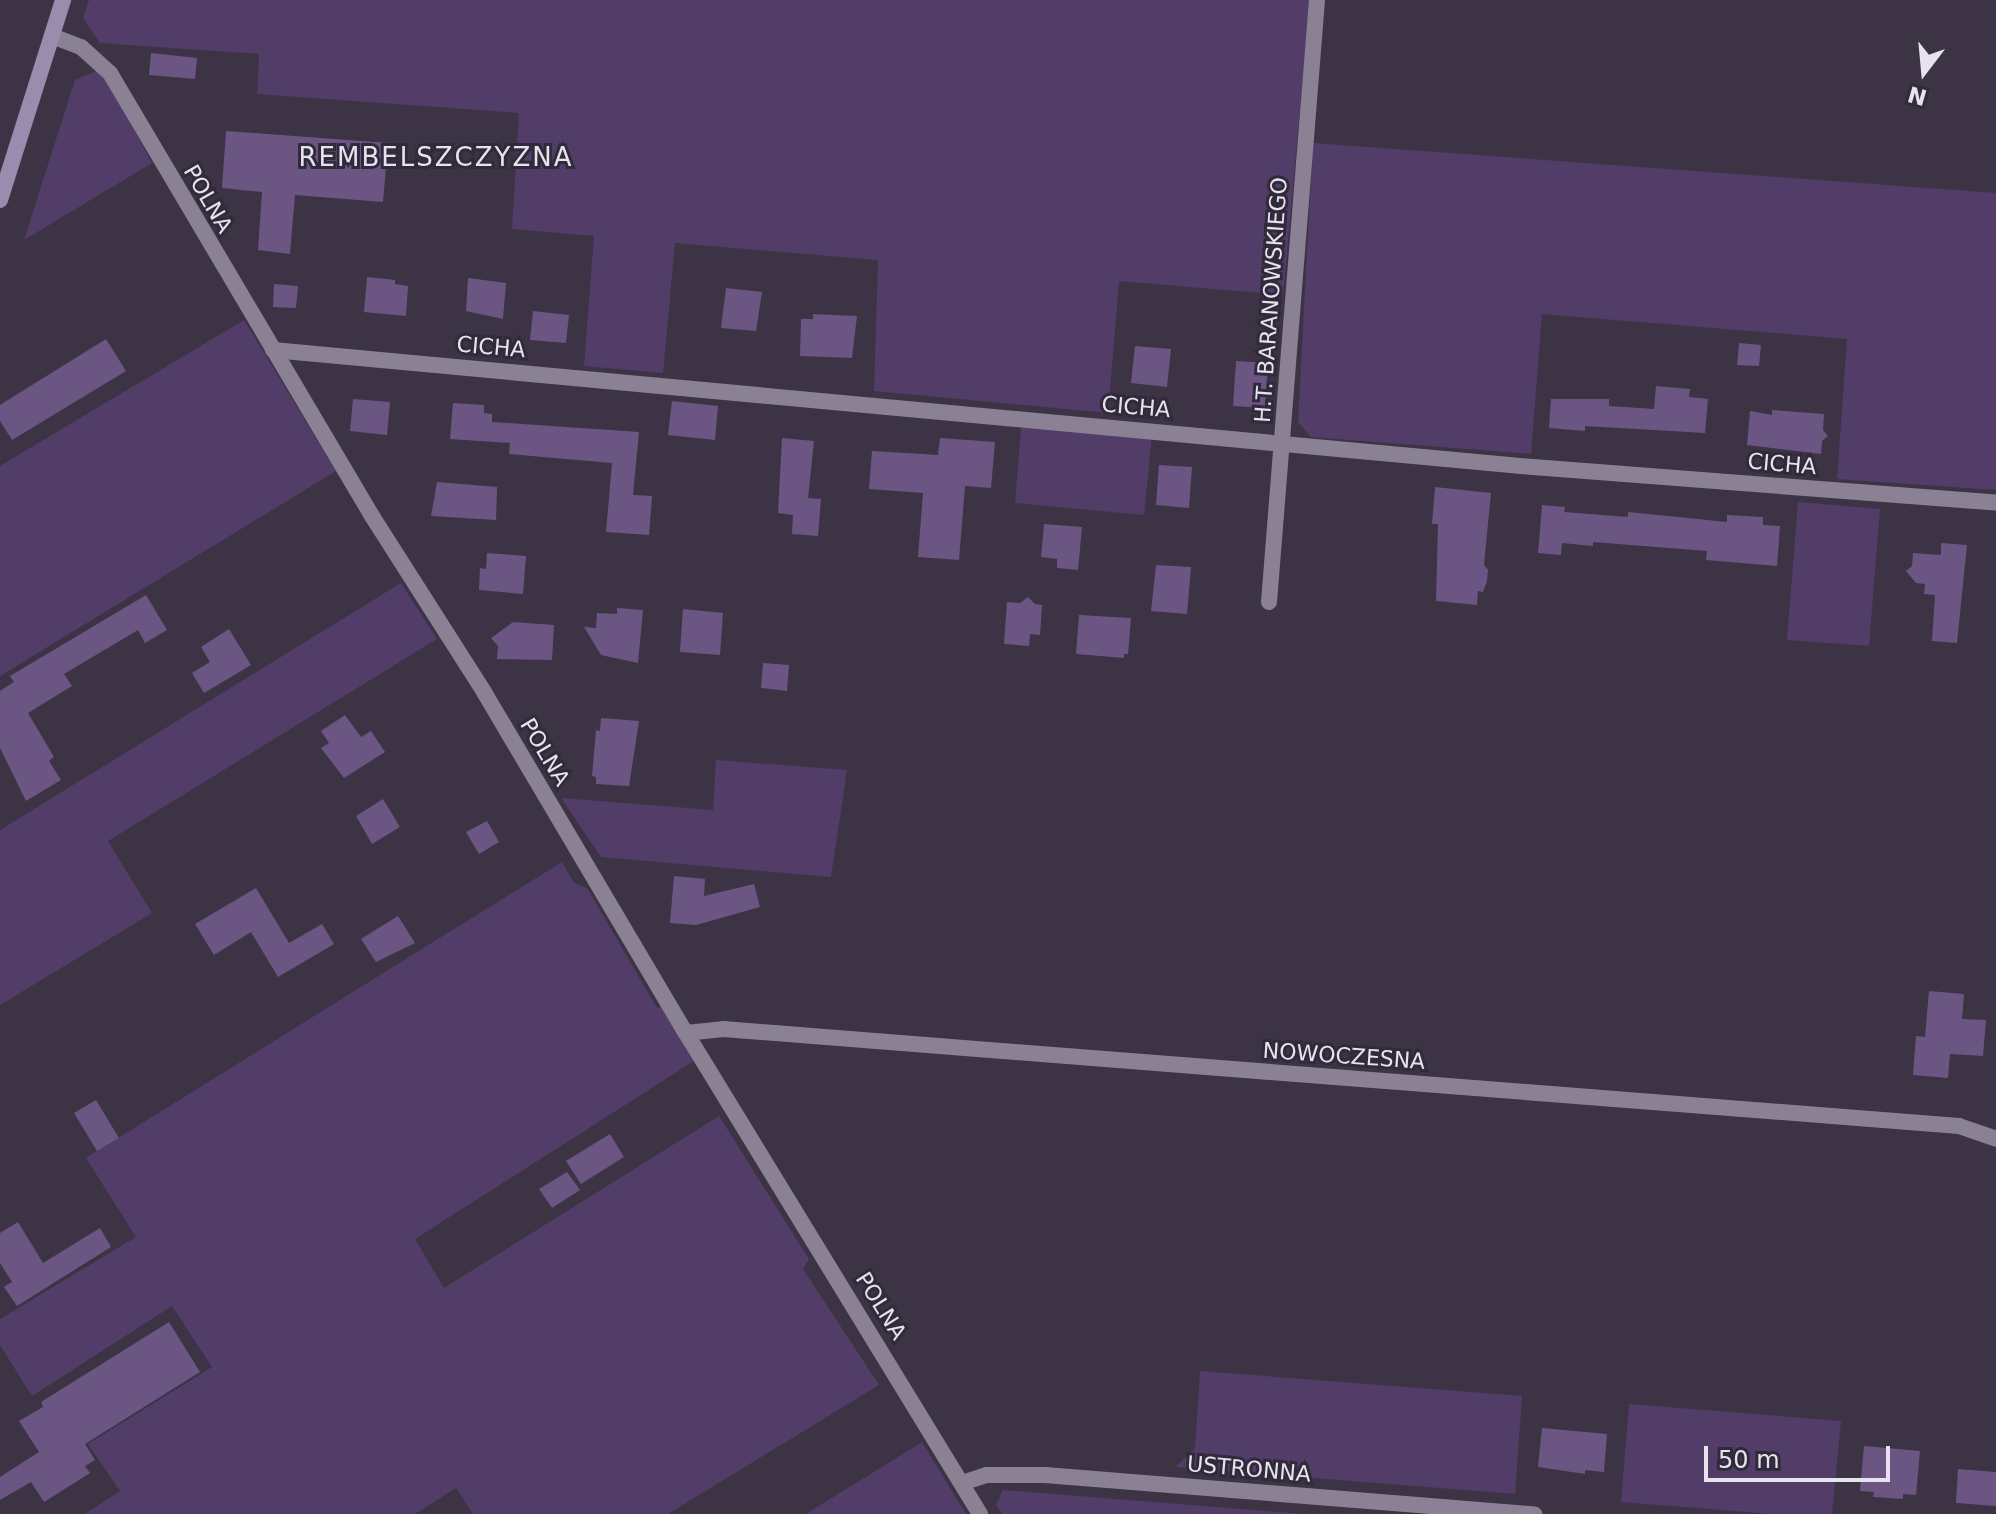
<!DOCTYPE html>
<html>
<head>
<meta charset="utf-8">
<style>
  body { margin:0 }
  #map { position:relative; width:1996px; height:1514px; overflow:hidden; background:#3c3445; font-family:"DejaVu Sans",sans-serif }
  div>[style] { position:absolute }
  .green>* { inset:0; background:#523d68 }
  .building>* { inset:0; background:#6b5583 }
  .street>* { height:16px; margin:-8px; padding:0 8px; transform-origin:8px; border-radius:8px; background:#8a8195 }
  .secondary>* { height:16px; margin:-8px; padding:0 8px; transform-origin:8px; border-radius:8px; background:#9b8bae }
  span { translate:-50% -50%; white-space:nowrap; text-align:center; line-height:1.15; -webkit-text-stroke:6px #312a3a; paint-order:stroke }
  .street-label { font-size:22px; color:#e7e3ee }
  .quarter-label { font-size:26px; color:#e7e3ee; letter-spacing:2px }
  .north { position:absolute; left:1884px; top:32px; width:80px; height:80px; -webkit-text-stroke:6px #312a3a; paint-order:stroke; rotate:196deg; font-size:22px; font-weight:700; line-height:32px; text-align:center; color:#e7e3ee }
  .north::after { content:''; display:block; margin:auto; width:28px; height:36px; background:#e7e3ee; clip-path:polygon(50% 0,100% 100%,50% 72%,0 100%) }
  .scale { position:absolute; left:1704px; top:1446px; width:186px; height:36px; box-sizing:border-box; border:4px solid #e7e3ee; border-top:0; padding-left:10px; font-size:24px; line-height:28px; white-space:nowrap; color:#e7e3ee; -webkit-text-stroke:6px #312a3a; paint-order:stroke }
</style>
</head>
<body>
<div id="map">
  <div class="green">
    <i style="clip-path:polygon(89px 0,1310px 0,1283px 295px,1119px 281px,1108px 413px,874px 391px,878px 260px,675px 243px,663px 373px,584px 366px,594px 236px,512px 229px,519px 113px,257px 94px,259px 54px,100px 43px,83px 18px)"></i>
    <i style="clip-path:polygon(101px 69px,152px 163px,24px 240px,75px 80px)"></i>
    <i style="clip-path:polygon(1313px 143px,1996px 193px,1996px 490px,1837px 479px,1847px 339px,1542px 314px,1531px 454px,1311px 437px,1298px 422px)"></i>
    <i style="clip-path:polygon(244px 320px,336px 471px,0 676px,0 466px)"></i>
    <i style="clip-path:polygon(1025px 423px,1152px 435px,1144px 515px,1015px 503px,1021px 428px)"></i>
    <i style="clip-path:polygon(1798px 502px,1880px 509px,1869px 646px,1787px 640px)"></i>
    <i style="clip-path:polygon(401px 583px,437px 639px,108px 841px,152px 913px,0 1005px,0 830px)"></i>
    <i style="clip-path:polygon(716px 760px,847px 770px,831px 877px,601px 857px,561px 798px,713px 810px)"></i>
    <i style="clip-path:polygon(562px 862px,574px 883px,587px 888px,657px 1008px,664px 1006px,697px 1059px,415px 1239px,444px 1288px,719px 1116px,809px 1259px,803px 1269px,879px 1385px,668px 1514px,473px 1514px,456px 1488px,415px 1514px,85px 1514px,120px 1491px,88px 1444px,212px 1367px,172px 1306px,32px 1396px,0 1345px,0 1319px,136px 1237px,86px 1158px)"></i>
    <i style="clip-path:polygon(1200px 1371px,1522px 1396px,1515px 1494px,1176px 1467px,1195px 1448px)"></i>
    <i style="clip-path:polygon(1629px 1404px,1841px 1421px,1832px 1514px,1772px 1514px,1621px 1502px)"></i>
    <i style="clip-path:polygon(922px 1442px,966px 1514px,806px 1514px)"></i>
    <i style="clip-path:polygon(1003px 1490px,1303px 1514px,1002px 1514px,996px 1505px)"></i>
  </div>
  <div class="building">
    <i style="clip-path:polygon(151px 53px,197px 58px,195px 79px,149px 75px)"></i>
    <i style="clip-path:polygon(226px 131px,388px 143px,383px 202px,295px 195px,290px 254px,258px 250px,262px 192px,222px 188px)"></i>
    <i style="clip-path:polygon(367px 277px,395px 280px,395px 284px,408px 286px,406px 316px,364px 312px)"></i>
    <i style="clip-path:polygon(468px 278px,506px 283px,503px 319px,466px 311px)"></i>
    <i style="clip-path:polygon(274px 284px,298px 286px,296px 308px,273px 307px)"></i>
    <i style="clip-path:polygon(726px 288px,762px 292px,756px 331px,721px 328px)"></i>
    <i style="clip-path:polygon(533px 311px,569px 315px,566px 343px,530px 340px)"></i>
    <i style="clip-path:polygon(813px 314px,857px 316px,852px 358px,800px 356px,801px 319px,813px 319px)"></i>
    <i style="clip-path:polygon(106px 339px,126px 371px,12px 440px,0 421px,0 405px)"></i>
    <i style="clip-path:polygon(1739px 343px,1761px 345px,1759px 366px,1737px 365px)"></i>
    <i style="clip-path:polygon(1135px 346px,1171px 349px,1167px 387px,1131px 383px)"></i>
    <i style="clip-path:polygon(1236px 361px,1268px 363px,1265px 408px,1233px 406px)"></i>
    <i style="clip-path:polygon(1656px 386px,1690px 389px,1689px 397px,1708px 399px,1705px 433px,1585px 426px,1585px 431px,1549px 428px,1551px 399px,1609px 399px,1609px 406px,1654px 409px)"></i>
    <i style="clip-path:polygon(353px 399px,390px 402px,387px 435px,350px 431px)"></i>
    <i style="clip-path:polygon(672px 401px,718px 406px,715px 440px,668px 435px)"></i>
    <i style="clip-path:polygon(453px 403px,484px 405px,484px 413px,492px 414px,492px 422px,639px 432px,633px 495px,652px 496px,649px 535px,606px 532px,612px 463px,509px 454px,510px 443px,450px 439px)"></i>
    <i style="clip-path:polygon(1772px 410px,1824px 414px,1823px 430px,1828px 436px,1822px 441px,1821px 454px,1747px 445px,1750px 411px,1772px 415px)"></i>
    <i style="clip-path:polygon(782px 438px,814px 441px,808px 498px,821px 499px,818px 536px,792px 534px,793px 515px,778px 513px)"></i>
    <i style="clip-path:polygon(940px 438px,995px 442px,991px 488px,965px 486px,959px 560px,918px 557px,923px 493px,869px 489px,872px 451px,938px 455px)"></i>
    <i style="clip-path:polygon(1159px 465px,1192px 467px,1189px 508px,1156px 505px)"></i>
    <i style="clip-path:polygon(437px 482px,497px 487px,496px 520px,431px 516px)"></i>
    <i style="clip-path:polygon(1435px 487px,1491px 493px,1484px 565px,1488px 570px,1487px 581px,1483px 592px,1478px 591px,1477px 605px,1436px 601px,1438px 524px,1432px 524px)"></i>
    <i style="clip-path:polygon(1542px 505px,1565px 507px,1564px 512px,1628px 517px,1628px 512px,1727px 522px,1727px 515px,1763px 517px,1763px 525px,1780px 526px,1777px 566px,1706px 560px,1707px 551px,1593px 542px,1593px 546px,1562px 543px,1561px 555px,1538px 553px)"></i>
    <i style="clip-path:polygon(1044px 524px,1082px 527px,1078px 570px,1057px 568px,1057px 559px,1041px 557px)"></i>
    <i style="clip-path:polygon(1941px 543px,1967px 545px,1957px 643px,1932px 641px,1935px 595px,1924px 594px,1925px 584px,1916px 583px,1906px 571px,1912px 566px,1913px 553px,1941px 555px)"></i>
    <i style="clip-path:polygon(487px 553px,526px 556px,523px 594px,479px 590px,480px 568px,486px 569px)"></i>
    <i style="clip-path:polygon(1156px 565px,1191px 567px,1187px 614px,1151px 611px)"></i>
    <i style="clip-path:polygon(146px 595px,167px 630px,145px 643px,138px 630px,64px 674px,72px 686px,28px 713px,54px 757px,49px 761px,61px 780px,26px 801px,0 748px,0 691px,14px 682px,10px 676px)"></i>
    <i style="clip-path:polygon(1028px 597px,1035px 604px,1042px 605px,1040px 635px,1030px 634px,1029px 646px,1004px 644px,1007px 602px,1020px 603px)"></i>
    <i style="clip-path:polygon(617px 608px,643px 610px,638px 663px,601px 655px,584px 627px,596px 628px,597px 613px,617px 614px)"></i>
    <i style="clip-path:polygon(683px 609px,723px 613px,720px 655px,680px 652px)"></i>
    <i style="clip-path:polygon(1079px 615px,1131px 618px,1128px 654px,1124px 654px,1124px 658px,1076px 654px)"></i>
    <i style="clip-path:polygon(513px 622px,554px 625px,552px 660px,497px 659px,498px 646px,491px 638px)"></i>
    <i style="clip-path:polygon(229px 629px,251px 665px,204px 693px,192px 673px,210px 662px,201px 647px)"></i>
    <i style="clip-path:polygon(763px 663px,789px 665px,787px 691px,761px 688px)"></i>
    <i style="clip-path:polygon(345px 715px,361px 737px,371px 731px,385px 752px,344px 778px,321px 748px,329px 743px,321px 731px)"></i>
    <i style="clip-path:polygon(601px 718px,639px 721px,629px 786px,596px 784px,596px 777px,592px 776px,596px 730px,600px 731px)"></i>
    <i style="clip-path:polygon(383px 799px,400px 827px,372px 844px,356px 816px)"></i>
    <i style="clip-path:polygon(487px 821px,499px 842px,479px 854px,466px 832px)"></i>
    <i style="clip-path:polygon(674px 876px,705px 879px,704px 896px,754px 884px,760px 907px,696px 925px,670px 923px)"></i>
    <i style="clip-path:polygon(256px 888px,289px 943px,322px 924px,334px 944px,278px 977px,251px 932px,214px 955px,195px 924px)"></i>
    <i style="clip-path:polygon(398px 916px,415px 943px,376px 962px,361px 939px)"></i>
    <i style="clip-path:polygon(1929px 991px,1964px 994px,1962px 1019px,1986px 1020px,1983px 1056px,1950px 1054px,1948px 1078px,1913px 1075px,1916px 1036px,1925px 1037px)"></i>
    <i style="clip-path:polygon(96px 1100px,119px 1138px,97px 1151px,74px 1113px)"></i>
    <i style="clip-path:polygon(610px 1134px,624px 1157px,581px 1184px,566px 1161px)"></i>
    <i style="clip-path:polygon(567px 1172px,580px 1190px,552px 1208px,539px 1189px)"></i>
    <i style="clip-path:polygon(18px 1222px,43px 1263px,100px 1228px,111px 1247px,17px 1306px,4px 1287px,12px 1282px,0 1263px,0 1233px)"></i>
    <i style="clip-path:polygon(169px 1322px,200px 1372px,85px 1444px,95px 1460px,85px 1466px,90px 1473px,44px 1502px,31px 1482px,0 1500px,0 1477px,39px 1452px,19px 1421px,43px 1407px,41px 1402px)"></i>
    <i style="clip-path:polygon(1542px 1428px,1607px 1434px,1604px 1472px,1585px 1470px,1585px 1474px,1538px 1467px)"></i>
    <i style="clip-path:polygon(1864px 1446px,1920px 1451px,1916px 1495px,1903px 1494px,1903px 1499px,1873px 1497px,1874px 1492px,1860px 1491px)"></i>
    <i style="clip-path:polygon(1958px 1469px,1996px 1472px,1996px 1506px,1956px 1503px)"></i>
  </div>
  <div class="street">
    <i style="left:52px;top:36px;width:31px;rotate:21deg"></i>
    <i style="left:81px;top:47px;width:39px;rotate:42deg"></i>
    <i style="left:110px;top:73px;width:515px;rotate:59.4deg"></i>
    <i style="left:372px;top:516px;width:209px;rotate:57.5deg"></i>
    <i style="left:484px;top:692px;width:396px;rotate:59.4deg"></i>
    <i style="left:686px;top:1033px;width:564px;rotate:58.57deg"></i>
    <i style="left:273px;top:350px;width:1265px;rotate:5.31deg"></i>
    <i style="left:1533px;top:467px;width:464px;rotate:4.4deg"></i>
    <i style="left:1269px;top:602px;width:604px;rotate:-85.44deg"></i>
    <i style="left:686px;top:1033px;width:37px;rotate:-6deg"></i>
    <i style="left:723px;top:1029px;width:1240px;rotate:4.49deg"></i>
    <i style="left:1959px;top:1126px;width:39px;rotate:19deg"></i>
    <i style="left:962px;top:1483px;width:26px;rotate:-18deg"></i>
    <i style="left:987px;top:1475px;width:58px"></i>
    <i style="left:1045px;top:1475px;width:491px;rotate:4.6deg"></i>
  </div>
  <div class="secondary">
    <i style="left:0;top:200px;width:210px;rotate:-72.5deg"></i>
  </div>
  <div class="street-label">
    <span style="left:208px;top:199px;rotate:60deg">POLNA</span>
    <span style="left:1271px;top:300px;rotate:-86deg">H.T. BARANOWSKIEGO</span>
    <span style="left:491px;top:347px;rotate:5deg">CICHA</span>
    <span style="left:1136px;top:407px;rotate:5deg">CICHA</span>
    <span style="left:1782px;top:464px;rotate:5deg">CICHA</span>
    <span style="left:545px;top:752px;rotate:59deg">POLNA</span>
    <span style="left:1344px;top:1056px;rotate:4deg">NOWOCZESNA</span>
    <span style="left:881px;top:1306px;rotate:58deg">POLNA</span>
    <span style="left:1249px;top:1469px;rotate:5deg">USTRONNA</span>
  </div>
  <div class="quarter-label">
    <span style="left:436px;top:158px">REMBELSZCZYZNA</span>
  </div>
  <div class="north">N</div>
  <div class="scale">50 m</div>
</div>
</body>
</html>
